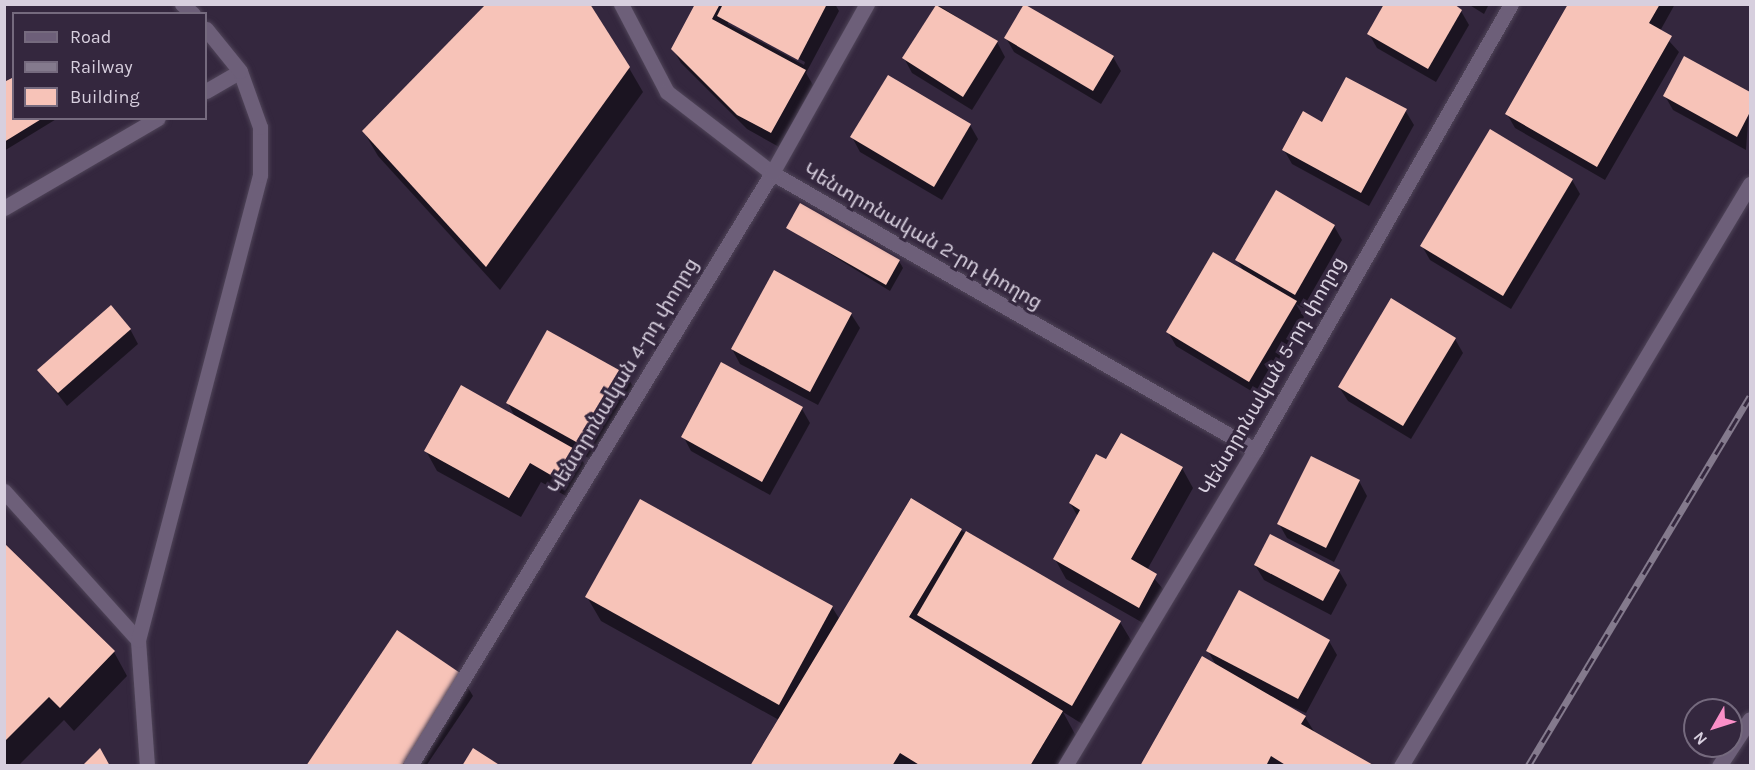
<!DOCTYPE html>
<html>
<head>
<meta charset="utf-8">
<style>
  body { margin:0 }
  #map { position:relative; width:1755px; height:770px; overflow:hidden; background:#34273e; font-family:Karla,"Noto Sans Armenian",sans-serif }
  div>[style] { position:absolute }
  .shadow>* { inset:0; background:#0007 }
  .building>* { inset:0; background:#f7c3b8 }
  .roads { filter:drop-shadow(0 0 2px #504559) drop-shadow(0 0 2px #504559) }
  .lane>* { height:15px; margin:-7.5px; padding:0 7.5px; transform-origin:7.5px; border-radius:7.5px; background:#6d5f79 }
  .street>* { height:15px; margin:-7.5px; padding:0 7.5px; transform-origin:7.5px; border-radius:7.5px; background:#6d5f79 }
  .rail>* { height:7px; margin-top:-3.5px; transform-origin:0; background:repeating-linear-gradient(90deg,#34273e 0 14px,#847a8d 0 28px); box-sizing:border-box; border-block:2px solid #847a8d }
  span { translate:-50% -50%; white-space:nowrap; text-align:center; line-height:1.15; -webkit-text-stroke:6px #34273e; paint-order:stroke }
  .street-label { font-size:20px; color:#d7cfde }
  .frame { position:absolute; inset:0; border:6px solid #d7cfde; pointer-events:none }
  .legend { position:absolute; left:12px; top:12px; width:195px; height:108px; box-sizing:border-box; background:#34273e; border:2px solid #756a7e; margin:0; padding:8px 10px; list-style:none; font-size:18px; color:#d7cfde }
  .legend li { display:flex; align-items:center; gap:12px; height:30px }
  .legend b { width:30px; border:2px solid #756a7e }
  .north { position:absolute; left:1683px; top:698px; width:60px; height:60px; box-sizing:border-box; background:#34273e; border:2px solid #756a7e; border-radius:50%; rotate:231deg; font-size:16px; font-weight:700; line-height:24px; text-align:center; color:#d7cfde }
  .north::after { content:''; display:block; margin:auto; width:21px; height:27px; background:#fa8fc8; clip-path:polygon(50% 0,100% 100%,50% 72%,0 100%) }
</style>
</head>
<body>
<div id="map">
  <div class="shadow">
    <i style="clip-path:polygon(evenodd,697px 4px,835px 4px,839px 11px,806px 73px,813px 85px,779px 147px,747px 129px,681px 63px,673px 49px,697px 4px,728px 21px,805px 62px,804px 65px,728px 24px,728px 21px)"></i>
    <i style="clip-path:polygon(1468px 4px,1489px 4px,1484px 14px)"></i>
    <i style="clip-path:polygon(1569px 4px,1675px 4px,1660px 31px,1679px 52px,1605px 180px,1515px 128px,1507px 114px)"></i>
    <i style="clip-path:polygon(938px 5px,997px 42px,1005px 57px,972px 110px,912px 73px,904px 58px)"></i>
    <i style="clip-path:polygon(1461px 11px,1469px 25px,1436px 82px,1377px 48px,1369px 34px)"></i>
    <i style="clip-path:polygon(1006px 38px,1113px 57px,1121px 71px,1101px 104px,1014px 52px)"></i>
    <i style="clip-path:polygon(1685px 58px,1750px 94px,1746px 150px,1673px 110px,1665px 96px)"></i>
    <i style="clip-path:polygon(629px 68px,643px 92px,500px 290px,378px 156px,364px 132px)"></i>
    <i style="clip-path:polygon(4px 84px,14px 118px,58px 118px,4px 151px)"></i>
    <i style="clip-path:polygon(1405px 110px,1414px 125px,1369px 206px,1292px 164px,1284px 150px,1323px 124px)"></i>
    <i style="clip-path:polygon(970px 125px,978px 139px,942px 200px,860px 152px,852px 137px)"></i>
    <i style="clip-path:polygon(1572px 180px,1580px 194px,1511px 309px,1430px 260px,1422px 246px)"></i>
    <i style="clip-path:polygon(1334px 226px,1342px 240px,1303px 308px,1296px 304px,1304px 317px,1258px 395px,1176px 346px,1168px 332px,1244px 272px,1237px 260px)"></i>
    <i style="clip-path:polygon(788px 228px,899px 261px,903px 268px,890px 291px)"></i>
    <i style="clip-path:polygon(851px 314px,860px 328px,818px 405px,740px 364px,732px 349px)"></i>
    <i style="clip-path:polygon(130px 329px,138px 344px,67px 406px,39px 370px)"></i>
    <i style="clip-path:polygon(1455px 339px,1463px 353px,1411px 439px,1348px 401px,1339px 387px)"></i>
    <i style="clip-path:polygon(627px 376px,635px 390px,595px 462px,577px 451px,589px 472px,573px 500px,541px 482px,521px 517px,437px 471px,426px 451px,515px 417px,508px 403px)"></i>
    <i style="clip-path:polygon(802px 409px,810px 423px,770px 495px,691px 451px,683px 436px)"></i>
    <i style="clip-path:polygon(1106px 461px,1182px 468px,1193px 488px,1147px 570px,1168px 595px,1150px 627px,1066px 579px,1055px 559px,1078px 517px,1070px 503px)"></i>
    <i style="clip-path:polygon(1359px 481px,1367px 496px,1334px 562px,1287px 538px,1279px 524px)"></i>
    <i style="clip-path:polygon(960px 530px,1120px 622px,1132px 642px,1084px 725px,1063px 712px,1076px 736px,1058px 766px,751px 766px,779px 720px,601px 621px,587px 597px,832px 607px,840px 620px)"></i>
    <i style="clip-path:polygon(4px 545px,114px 652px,127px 676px,74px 731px,64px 720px,18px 766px,4px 766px)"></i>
    <i style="clip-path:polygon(1255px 565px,1339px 571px,1347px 585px,1331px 615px,1264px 580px)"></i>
    <i style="clip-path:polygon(1329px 641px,1337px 655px,1306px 713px,1270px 697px,1305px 717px,1315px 733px,1372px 766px,1142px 766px,1217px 667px,1208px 651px)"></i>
    <i style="clip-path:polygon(461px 676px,473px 696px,426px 766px,307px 766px)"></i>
  </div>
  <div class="building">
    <i style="clip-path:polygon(486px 4px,590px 4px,630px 67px,486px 267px,362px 131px)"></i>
    <i style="clip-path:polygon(695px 4px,720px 4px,712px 19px,806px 70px,771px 133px,737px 115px,671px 49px)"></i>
    <i style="clip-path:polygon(723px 4px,827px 4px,798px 60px,717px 16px)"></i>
    <i style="clip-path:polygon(1024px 4px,1114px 56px,1093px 91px,1004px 38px)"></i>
    <i style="clip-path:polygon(1384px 4px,1454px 4px,1462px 10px,1428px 69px,1367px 34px)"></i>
    <i style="clip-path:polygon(1568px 4px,1660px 4px,1649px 23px,1672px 36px,1597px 167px,1505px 114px)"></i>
    <i style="clip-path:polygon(936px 5px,998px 41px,963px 97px,902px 58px)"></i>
    <i style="clip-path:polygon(1684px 56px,1750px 92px,1750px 112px,1737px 137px,1663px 96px)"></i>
    <i style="clip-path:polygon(888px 75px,971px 124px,934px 187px,850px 137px)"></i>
    <i style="clip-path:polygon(14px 77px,14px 118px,43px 118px,4px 142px,4px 82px)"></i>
    <i style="clip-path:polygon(1346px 77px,1407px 109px,1361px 193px,1282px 150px,1303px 111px,1322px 122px)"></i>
    <i style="clip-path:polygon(1490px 129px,1573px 179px,1503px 296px,1420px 246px)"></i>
    <i style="clip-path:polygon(1276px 190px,1335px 225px,1295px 295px,1235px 260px)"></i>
    <i style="clip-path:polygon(800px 203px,900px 260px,886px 285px,786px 228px)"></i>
    <i style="clip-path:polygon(1213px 252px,1297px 301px,1249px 382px,1166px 332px)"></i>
    <i style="clip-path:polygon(774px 270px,852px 313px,810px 392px,731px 349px)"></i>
    <i style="clip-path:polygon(1391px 298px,1456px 338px,1403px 426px,1338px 387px)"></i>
    <i style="clip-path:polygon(111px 305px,131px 329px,58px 393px,37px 370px)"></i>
    <i style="clip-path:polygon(547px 330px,628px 375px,587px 448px,506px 403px)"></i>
    <i style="clip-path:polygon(721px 362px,803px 407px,762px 482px,681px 437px)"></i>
    <i style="clip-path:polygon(461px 385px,578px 451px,561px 481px,530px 463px,509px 498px,424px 451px)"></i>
    <i style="clip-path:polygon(1121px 433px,1183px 467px,1131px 559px,1157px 574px,1139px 608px,1053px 559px,1080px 510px,1069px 503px,1096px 454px,1106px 459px)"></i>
    <i style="clip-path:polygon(1311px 456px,1360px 480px,1326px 548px,1277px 524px)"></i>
    <i style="clip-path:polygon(911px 498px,962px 529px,909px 617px,1063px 711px,1030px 766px,921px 766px,900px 753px,892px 766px,750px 766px)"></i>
    <i style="clip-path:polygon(640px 499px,833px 606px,779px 705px,585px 597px)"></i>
    <i style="clip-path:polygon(966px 531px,1121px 621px,1072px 706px,917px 615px)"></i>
    <i style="clip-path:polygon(1270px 534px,1340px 570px,1323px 601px,1254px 565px)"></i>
    <i style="clip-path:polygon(4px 543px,115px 651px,60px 708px,49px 697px,4px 742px)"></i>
    <i style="clip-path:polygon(1239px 590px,1330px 640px,1298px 699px,1206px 651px)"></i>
    <i style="clip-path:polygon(397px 630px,463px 675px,402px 766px,306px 766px)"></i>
    <i style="clip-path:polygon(1202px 656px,1306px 716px,1301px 724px,1375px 766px,1287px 766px,1271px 756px,1266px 766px,1140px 766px)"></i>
    <i style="clip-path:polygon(100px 748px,110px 766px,82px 766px)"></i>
    <i style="clip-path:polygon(473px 748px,501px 766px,462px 766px)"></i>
  </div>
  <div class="roads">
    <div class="lane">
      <i style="left:182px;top:4px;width:15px;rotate:42deg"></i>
      <i style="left:206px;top:91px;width:39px;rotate:-30deg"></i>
      <i style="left:4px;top:208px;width:178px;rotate:-30.3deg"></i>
      <i style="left:4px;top:491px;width:200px;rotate:48deg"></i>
      <i style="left:147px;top:766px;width:126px;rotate:-94.1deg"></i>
      <i style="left:138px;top:640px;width:481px;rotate:-75.3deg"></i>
      <i style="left:260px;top:175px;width:48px;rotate:-90deg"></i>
      <i style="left:260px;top:127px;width:59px;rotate:-109.7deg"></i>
      <i style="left:240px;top:71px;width:54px;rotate:-129deg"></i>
      <i style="left:1401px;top:766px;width:679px;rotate:-59.05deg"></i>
    </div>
    <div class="street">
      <i style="left:621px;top:4px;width:99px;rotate:62.4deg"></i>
      <i style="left:667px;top:92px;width:133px;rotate:37.6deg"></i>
      <i style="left:772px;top:173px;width:557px;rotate:29.83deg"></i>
      <i style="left:410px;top:766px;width:695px;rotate:-58.6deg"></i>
      <i style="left:772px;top:173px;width:194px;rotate:-60.7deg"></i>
      <i style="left:1065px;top:766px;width:369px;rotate:-59deg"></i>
      <i style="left:1255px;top:450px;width:514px;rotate:-60.14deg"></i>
      <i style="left:1719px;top:766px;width:56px;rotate:-56.6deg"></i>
    </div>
  </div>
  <div class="rail">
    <i style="left:1528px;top:766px;width:431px;rotate:-59deg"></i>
  </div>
  <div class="street-label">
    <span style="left:923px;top:236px;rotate:30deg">Կենտրոնական 2-րդ փողոց</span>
    <span style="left:623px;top:376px;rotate:-59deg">Կենտրոնական 4-րդ փողոց</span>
    <span style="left:1272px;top:376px;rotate:-60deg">Կենտրոնական 5-րդ փողոց</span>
  </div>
  <div class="frame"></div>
  <ul class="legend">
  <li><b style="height:8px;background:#6d5f79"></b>Road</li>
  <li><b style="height:8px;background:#847a8d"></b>Railway</li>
  <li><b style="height:16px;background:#f7c3b8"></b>Building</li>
  </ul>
  <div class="north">N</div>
</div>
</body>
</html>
